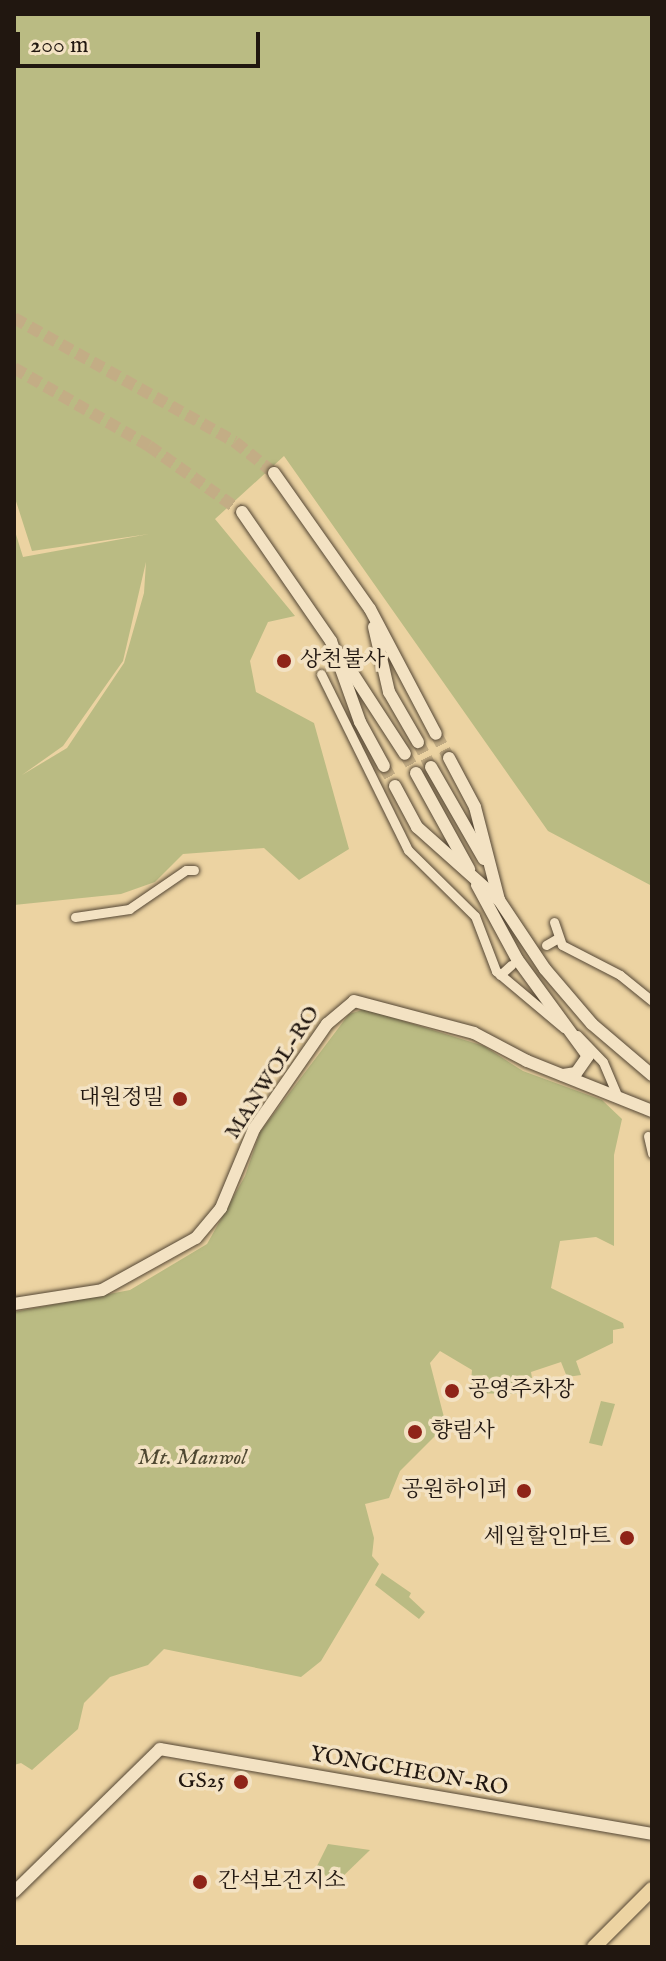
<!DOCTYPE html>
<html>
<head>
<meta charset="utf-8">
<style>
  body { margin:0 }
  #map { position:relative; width:666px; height:1961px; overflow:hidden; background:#ecd3a2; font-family:"IM FELL English","Noto Serif KR",serif }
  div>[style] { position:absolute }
  .green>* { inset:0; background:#babb83 }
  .secondary-tunnel>* { height:12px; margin-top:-6px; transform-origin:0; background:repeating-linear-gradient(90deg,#c3ad85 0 12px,transparent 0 18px) }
  .roads { filter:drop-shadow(0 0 2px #544634) drop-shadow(0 0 2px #544634) }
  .street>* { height:9px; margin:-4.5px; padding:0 4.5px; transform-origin:4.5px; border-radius:4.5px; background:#f3e2c3 }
  .secondary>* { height:12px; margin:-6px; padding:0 6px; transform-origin:6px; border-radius:6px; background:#f3e2c3 }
  .primary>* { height:14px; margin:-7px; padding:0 7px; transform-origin:7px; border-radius:7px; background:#ecd3a2 }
  .dots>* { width:22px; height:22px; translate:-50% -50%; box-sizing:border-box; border:4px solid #f3e2c3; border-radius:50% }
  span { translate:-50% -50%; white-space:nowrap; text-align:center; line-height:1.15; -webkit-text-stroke:7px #f3e2c3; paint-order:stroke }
  .poi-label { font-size:22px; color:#211710 }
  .left { translate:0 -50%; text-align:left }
  .right { translate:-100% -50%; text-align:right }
  .street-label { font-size:22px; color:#211710 }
  .park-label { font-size:22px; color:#4f4832; font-style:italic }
  .frame { position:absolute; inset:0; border:16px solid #211710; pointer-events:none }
  .scale { position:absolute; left:16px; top:32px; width:244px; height:36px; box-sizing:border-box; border:4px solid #211710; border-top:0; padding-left:10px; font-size:24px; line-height:28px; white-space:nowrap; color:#211710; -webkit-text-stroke:6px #f3e2c3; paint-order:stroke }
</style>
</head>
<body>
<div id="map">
  <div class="green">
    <i style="clip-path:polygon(evenodd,14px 14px,652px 14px,652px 886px,548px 831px,284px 456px,215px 519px,295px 616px,268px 622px,250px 661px,256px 692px,314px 723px,349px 849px,299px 880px,264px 848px,183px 854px,155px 882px,121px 894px,14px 905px,14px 528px,23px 557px,149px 534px,32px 551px,14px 495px,14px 14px,146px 562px,144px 593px,124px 663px,67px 748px,22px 775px,63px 746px,123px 661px,146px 562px)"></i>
    <i style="clip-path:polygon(365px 1009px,484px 1046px,523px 1071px,602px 1100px,622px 1119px,614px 1155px,614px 1246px,596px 1237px,560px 1241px,551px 1288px,623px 1323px,624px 1328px,613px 1330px,613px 1343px,576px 1361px,581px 1375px,567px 1377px,561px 1362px,531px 1372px,534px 1390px,514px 1394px,470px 1393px,472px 1370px,440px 1351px,430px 1363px,446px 1425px,400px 1471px,389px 1498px,365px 1504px,374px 1538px,372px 1556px,379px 1564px,321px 1661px,301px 1677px,164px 1649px,148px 1665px,110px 1677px,84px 1703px,78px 1729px,32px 1770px,21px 1763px,14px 1765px,14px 1312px,130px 1290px,207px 1244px,245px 1176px,260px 1132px,349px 1014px)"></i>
    <i style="clip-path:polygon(601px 1401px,615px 1404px,602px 1446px,589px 1443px)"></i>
    <i style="clip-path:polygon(382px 1573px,411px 1593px,409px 1597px,425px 1612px,419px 1619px,375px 1585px)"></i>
    <i style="clip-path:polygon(328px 1844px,370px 1850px,334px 1885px,317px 1866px)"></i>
  </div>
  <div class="secondary-tunnel">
    <i style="left:14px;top:318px;width:253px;rotate:29.3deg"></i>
    <i style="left:235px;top:442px;width:50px;rotate:38.5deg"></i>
    <i style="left:14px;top:368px;width:156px;rotate:30deg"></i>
    <i style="left:149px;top:446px;width:114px;rotate:35.4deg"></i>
    <i style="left:436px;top:734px;width:27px;rotate:62deg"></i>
    <i style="left:418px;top:742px;width:28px;rotate:63deg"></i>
    <i style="left:405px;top:754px;width:22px;rotate:60deg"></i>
    <i style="left:384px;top:766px;width:23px;rotate:61deg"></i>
  </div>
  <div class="roads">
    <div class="street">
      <i style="left:321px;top:674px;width:196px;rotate:63.7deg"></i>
      <i style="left:408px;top:850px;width:94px;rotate:44.6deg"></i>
      <i style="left:475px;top:916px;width:59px;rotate:69.1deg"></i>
      <i style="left:496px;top:971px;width:89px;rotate:40deg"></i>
      <i style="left:75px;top:917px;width:55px;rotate:-8.4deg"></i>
      <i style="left:129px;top:909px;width:69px;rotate:-34.4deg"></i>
      <i style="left:186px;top:870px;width:8px"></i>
      <i style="left:554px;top:922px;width:24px;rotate:71deg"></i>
      <i style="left:562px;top:945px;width:65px;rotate:27.3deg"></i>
      <i style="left:620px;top:975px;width:41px;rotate:39.1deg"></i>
      <i style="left:546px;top:945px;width:14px;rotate:-30deg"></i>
      <i style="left:500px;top:975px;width:15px;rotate:-42deg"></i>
      <i style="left:577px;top:1035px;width:37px;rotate:46deg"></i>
      <i style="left:603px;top:1062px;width:39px;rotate:67deg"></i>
      <i style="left:648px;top:1136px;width:18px;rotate:77deg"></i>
    </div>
    <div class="secondary">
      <i style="left:274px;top:473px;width:166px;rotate:54.8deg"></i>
      <i style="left:370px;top:609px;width:141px;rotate:62.2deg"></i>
      <i style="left:242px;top:512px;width:157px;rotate:55.4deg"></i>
      <i style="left:331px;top:641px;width:86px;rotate:70.3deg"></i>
      <i style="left:360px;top:722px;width:50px;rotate:61.4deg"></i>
      <i style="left:374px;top:627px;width:67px;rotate:77deg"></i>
      <i style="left:389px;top:692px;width:58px;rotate:59.9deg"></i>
      <i style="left:340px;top:654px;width:119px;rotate:57deg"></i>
      <i style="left:449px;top:758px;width:55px;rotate:62deg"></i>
      <i style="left:475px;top:807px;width:96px;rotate:75.5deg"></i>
      <i style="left:431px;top:767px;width:106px;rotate:60.1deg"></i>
      <i style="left:416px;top:773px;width:110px;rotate:61.1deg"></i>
      <i style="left:395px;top:786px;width:47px;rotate:61.8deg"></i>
      <i style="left:417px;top:827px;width:110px;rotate:41.7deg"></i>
      <i style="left:499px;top:900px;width:83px;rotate:56.3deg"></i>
      <i style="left:545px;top:969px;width:72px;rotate:49.5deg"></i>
      <i style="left:592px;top:1024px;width:79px;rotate:40.4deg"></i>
      <i style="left:477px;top:885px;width:84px;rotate:61.6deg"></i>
      <i style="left:517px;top:959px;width:120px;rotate:53.8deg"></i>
      <i style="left:588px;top:1056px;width:21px;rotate:125deg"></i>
      <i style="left:576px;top:1073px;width:13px;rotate:171deg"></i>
      <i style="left:14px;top:1304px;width:89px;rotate:-9deg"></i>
      <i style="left:102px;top:1290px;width:107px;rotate:-29deg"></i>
      <i style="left:196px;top:1238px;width:39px;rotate:-50deg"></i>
      <i style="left:221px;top:1208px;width:86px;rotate:-67.3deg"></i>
      <i style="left:254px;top:1129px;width:128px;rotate:-55.2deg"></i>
      <i style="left:327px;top:1024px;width:35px;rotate:-40deg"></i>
      <i style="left:354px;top:1001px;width:124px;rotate:14.9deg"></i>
      <i style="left:474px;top:1033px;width:60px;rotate:27.8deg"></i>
      <i style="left:527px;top:1061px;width:135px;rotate:21.8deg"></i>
      <i style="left:14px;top:1892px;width:204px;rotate:-44.4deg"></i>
      <i style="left:160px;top:1749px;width:499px;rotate:9.8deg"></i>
    </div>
    <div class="primary">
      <i style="left:594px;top:1947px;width:82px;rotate:-45deg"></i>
    </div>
  </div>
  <div class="dots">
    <i style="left:284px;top:661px;background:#8f2418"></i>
    <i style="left:180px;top:1099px;background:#8f2418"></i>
    <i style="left:452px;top:1391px;background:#8f2418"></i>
    <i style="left:415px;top:1432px;background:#8f2418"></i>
    <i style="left:524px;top:1491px;background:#8f2418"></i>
    <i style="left:627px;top:1538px;background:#8f2418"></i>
    <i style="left:241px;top:1782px;background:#8f2418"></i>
    <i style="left:200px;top:1882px;background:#8f2418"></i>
  </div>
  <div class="poi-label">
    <span class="left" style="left:300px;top:661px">상천불사</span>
    <span class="right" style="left:164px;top:1099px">대원정밀</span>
    <span class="left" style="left:468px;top:1391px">공영주차장</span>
    <span class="left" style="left:431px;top:1432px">향림사</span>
    <span class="right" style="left:508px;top:1491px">공원하이퍼</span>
    <span class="right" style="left:611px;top:1538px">세일할인마트</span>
    <span class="right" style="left:225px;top:1782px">GS25</span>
    <span class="left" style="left:218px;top:1882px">간석보건지소</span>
  </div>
  <div class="street-label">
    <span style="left:273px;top:1073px;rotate:-57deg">MANWOL-RO</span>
    <span style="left:409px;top:1772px;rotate:10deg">YONGCHEON-RO</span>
  </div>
  <div class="park-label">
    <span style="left:192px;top:1459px">Mt. Manwol</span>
  </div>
  <div class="frame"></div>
  <div class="scale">200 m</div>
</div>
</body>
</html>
